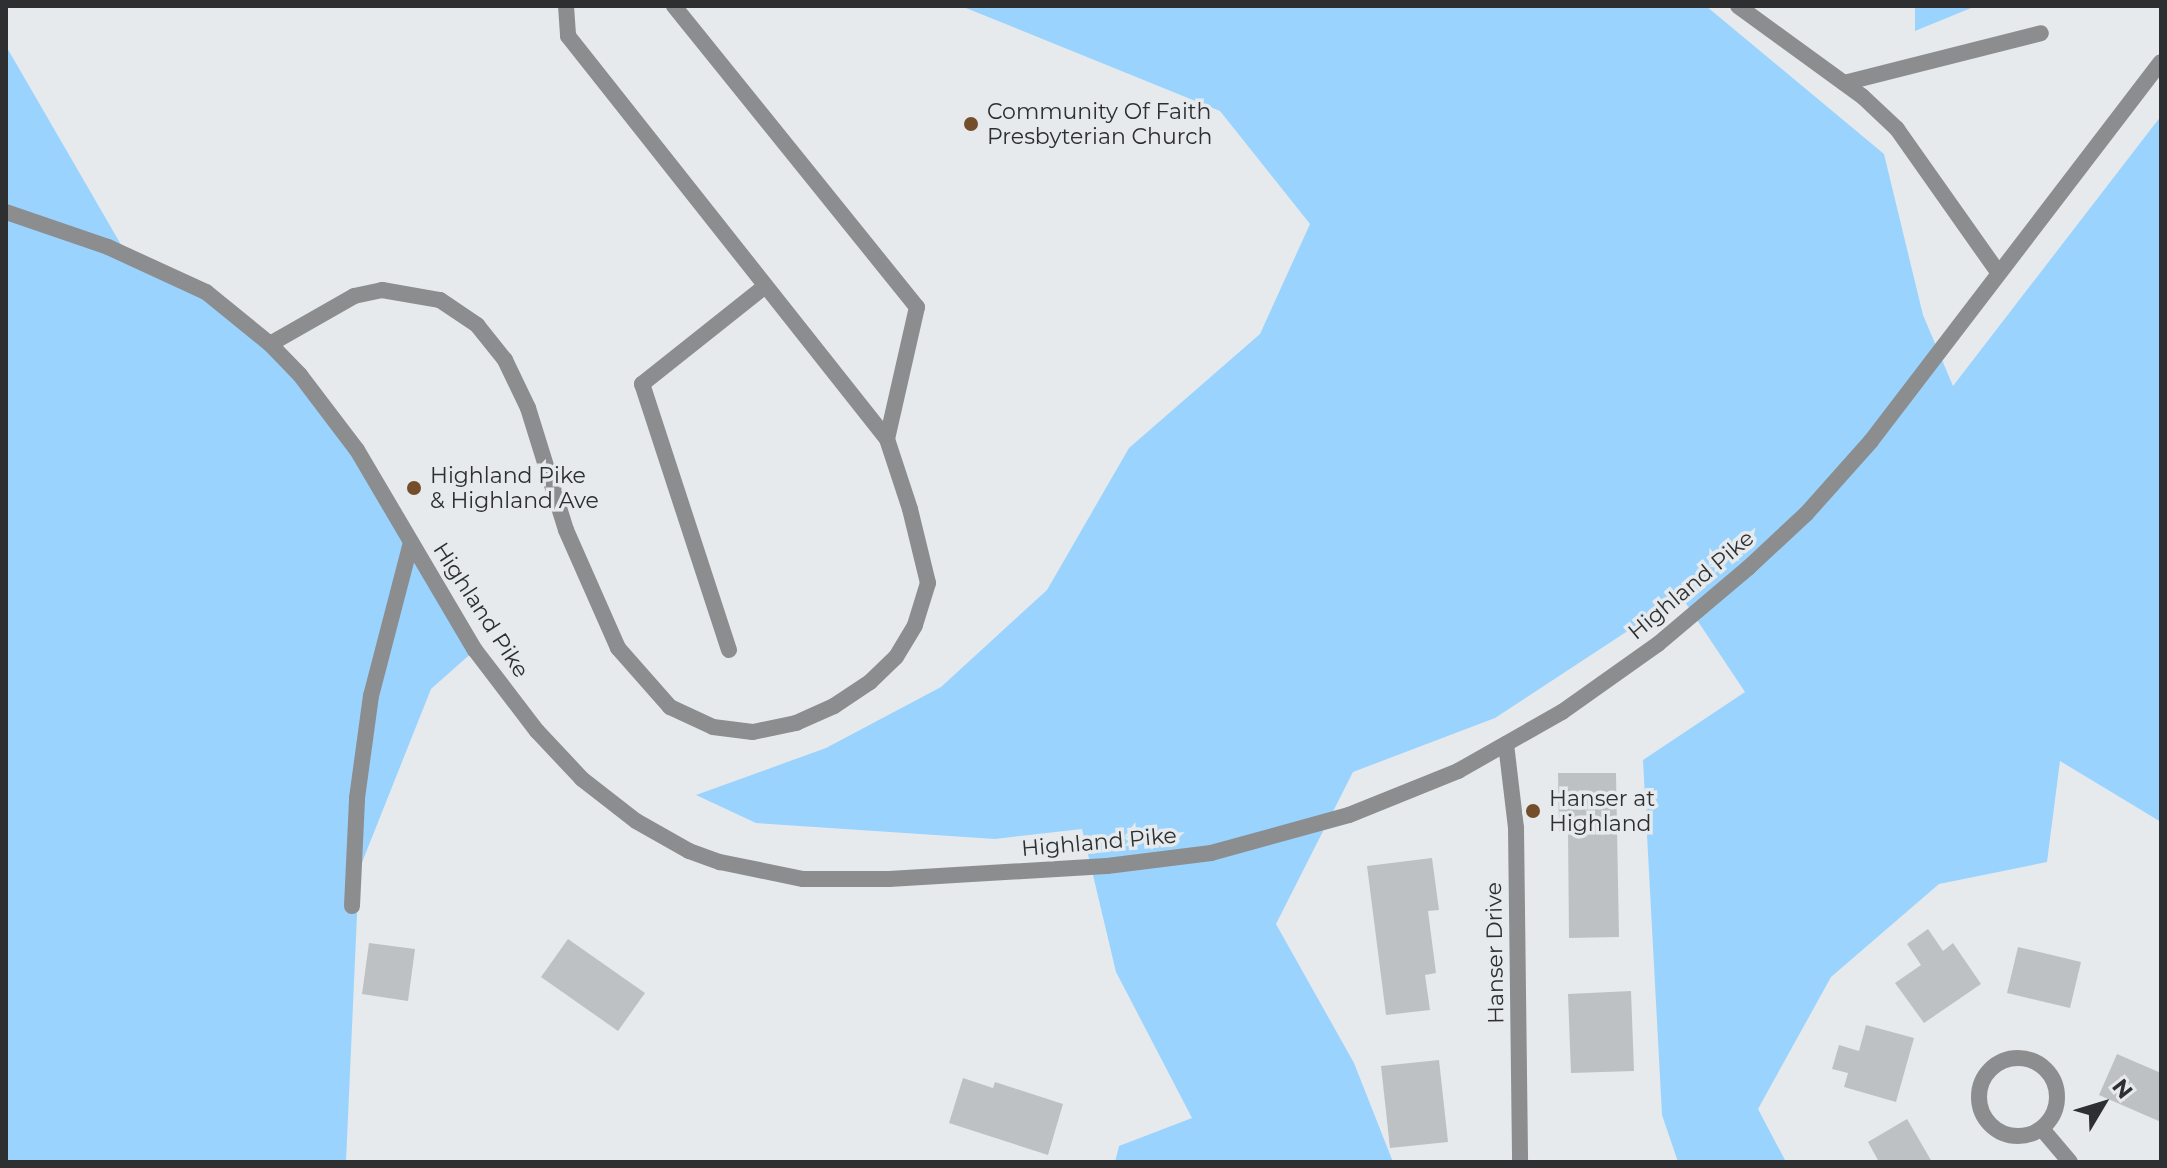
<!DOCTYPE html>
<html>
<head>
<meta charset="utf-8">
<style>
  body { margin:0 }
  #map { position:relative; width:2167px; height:1168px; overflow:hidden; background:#e6eaed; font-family:Montserrat,sans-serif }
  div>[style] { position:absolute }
  .green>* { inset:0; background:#9ad4fe }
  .building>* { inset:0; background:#bec1c4 }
  .service>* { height:16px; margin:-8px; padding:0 8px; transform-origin:8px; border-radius:8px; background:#8c8d8f }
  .minor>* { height:16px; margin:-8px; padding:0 8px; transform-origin:8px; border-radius:8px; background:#8c8d8f }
  .minor>.ring { margin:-8px; padding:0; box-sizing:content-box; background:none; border:16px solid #8c8d8f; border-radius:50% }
  .tertiary>* { height:16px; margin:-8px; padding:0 8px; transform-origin:8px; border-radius:8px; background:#8c8d8f }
  .dots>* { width:22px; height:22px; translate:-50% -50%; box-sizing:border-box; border:4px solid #e6eaed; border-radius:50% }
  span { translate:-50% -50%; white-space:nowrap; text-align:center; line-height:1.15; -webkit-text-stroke:7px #e6eaed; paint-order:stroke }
  .poi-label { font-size:22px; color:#2d2f30 }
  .left { translate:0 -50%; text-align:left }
  .street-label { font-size:22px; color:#2d2f30 }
  .frame { position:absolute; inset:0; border:8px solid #2d2f30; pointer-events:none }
  .north { position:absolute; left:2063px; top:1064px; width:80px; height:80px; -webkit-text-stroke:6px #e6eaed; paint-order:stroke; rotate:52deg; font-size:22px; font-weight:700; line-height:32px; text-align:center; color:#2d2f30 }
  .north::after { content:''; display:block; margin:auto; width:28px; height:36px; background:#2d2f30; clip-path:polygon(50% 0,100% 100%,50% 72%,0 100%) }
</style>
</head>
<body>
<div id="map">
  <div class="green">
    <i style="clip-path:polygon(961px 6px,1706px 6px,1884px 154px,1923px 315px,1953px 386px,2161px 116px,2161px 822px,2060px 761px,2047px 862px,1939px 884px,1831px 977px,1758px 1109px,1786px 1162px,1678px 1162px,1662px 1115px,1643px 760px,1745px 692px,1681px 596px,1495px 718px,1353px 772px,1276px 924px,1354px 1063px,1393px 1162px,1115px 1162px,1119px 1146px,1192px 1118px,1116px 972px,1082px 829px,995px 839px,756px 823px,696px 795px,826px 748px,941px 687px,1047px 590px,1129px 448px,1260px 334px,1310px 224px,1220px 111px)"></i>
    <i style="clip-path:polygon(1915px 6px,1976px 6px,1915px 31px)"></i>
    <i style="clip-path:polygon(6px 46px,127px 255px,206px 292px,300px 375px,475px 650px,431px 689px,359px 870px,346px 1162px,6px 1162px)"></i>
  </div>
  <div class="building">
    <i style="clip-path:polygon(1558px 773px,1616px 773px,1619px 937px,1569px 938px,1568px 830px,1559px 833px)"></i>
    <i style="clip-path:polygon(1432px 858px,1439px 910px,1428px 911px,1436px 973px,1425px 975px,1430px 1010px,1386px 1015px,1367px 866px)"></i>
    <i style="clip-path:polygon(1928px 929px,1943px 951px,1953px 943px,1981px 984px,1924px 1023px,1895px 983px,1921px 965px,1907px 944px)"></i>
    <i style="clip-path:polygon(568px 939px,645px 993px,618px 1031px,541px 977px)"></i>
    <i style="clip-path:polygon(369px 943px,415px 949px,408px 1001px,362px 994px)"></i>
    <i style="clip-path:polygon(2018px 947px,2081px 962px,2070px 1008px,2007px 993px)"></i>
    <i style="clip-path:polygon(1631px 991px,1634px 1071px,1571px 1073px,1568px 994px)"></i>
    <i style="clip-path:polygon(1866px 1025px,1914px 1038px,1896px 1102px,1844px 1087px,1848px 1073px,1832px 1069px,1839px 1045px,1859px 1051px)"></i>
    <i style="clip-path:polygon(2117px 1054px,2161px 1073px,2161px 1122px,2099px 1095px)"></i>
    <i style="clip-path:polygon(1439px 1060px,1448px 1142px,1390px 1148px,1381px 1066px)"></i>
    <i style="clip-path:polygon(963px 1078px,993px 1088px,995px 1082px,1063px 1104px,1048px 1155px,949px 1123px)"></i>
    <i style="clip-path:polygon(1907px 1119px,1932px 1162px,1879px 1162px,1868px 1142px)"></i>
  </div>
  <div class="service">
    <i style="left:566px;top:6px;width:30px;rotate:86deg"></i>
    <i style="left:568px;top:36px;width:514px;rotate:51.64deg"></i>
    <i style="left:674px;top:6px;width:387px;rotate:51.1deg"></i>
    <i style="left:917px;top:307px;width:135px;rotate:102.8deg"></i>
    <i style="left:729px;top:650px;width:280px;rotate:-108.1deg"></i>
    <i style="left:642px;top:384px;width:156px;rotate:-38.5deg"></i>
    <i style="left:352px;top:906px;width:108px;rotate:-87.3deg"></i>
    <i style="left:357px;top:798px;width:103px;rotate:-82.2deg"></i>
    <i style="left:371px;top:696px;width:159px;rotate:-75.4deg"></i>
  </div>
  <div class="minor">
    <i style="left:1738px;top:6px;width:153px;rotate:36deg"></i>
    <i style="left:1862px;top:96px;width:48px;rotate:43.3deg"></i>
    <i style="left:1897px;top:129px;width:175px;rotate:54.8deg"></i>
    <i style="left:1844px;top:83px;width:203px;rotate:-14.2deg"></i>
    <i style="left:270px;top:344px;width:97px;rotate:-29.7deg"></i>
    <i style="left:354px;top:296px;width:29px;rotate:-12deg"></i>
    <i style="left:382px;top:290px;width:59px;rotate:9.8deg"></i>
    <i style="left:440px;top:300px;width:45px;rotate:34deg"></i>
    <i style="left:477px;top:325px;width:45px;rotate:51.3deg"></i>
    <i style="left:505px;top:360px;width:53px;rotate:64.4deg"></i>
    <i style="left:528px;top:408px;width:128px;rotate:72.7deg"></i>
    <i style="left:566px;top:530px;width:129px;rotate:66.2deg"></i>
    <i style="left:618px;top:648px;width:79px;rotate:48.6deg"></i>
    <i style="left:670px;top:707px;width:47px;rotate:24.9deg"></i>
    <i style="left:713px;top:727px;width:40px;rotate:7.1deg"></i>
    <i style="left:753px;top:732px;width:44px;rotate:-11.8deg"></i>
    <i style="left:796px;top:723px;width:42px;rotate:-24.1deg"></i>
    <i style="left:834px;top:706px;width:43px;rotate:-33.7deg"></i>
    <i style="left:870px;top:682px;width:36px;rotate:-44deg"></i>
    <i style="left:896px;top:657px;width:37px;rotate:-59deg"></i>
    <i style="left:915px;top:625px;width:44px;rotate:-72.8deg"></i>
    <i style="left:928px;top:583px;width:76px;rotate:-103.7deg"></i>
    <i style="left:910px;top:509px;width:74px;rotate:-108.2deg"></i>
    <i style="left:1506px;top:744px;width:85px;rotate:83.2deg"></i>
    <i style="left:1516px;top:828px;width:334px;rotate:89.3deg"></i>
    <i class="ring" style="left:1979px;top:1058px;width:62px;height:62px"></i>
    <i style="left:2042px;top:1129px;width:43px;rotate:49.7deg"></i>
  </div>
  <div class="tertiary">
    <i style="left:6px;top:212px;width:108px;rotate:18.9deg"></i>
    <i style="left:108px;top:247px;width:108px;rotate:24.7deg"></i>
    <i style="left:206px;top:292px;width:82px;rotate:39.1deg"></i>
    <i style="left:270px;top:344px;width:43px;rotate:45.9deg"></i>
    <i style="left:300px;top:375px;width:94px;rotate:52.8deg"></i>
    <i style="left:357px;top:450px;width:232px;rotate:59.5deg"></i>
    <i style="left:475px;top:650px;width:102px;rotate:52.6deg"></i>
    <i style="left:537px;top:731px;width:66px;rotate:46.8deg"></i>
    <i style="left:582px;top:779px;width:68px;rotate:37.9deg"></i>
    <i style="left:636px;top:821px;width:61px;rotate:29.5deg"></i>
    <i style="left:689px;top:851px;width:33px;rotate:20deg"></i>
    <i style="left:720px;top:862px;width:85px;rotate:11.6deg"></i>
    <i style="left:803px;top:879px;width:86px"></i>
    <i style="left:889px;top:879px;width:218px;rotate:-3.4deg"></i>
    <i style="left:1107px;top:866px;width:105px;rotate:-7.1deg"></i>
    <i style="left:1211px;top:853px;width:143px;rotate:-15.4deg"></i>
    <i style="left:1349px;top:815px;width:118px;rotate:-22deg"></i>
    <i style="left:1458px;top:771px;width:120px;rotate:-29.6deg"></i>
    <i style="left:1562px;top:712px;width:118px;rotate:-35.3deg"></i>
    <i style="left:1658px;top:644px;width:118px;rotate:-40.2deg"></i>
    <i style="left:1748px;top:568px;width:79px;rotate:-43deg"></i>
    <i style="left:1806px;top:514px;width:98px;rotate:-48.3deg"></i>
    <i style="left:1871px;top:441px;width:477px;rotate:-52.6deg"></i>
  </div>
  <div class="dots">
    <i style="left:971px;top:124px;background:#744e2b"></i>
    <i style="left:414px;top:488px;background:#744e2b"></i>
    <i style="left:1533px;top:811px;background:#744e2b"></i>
  </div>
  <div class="poi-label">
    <span class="left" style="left:987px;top:124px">Community Of Faith<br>Presbyterian Church</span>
    <span class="left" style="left:430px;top:488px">Highland Pike<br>&amp; Highland Ave</span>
    <span class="left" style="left:1549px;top:811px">Hanser at<br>Highland</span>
  </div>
  <div class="street-label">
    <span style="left:1691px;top:585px;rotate:-40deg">Highland Pike</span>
    <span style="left:481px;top:610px;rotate:57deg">Highland Pike</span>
    <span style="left:1099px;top:842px;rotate:-5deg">Highland Pike</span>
    <span style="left:1495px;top:953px;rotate:-91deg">Hanser Drive</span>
  </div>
  <div class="frame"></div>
  <div class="north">N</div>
</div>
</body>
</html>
